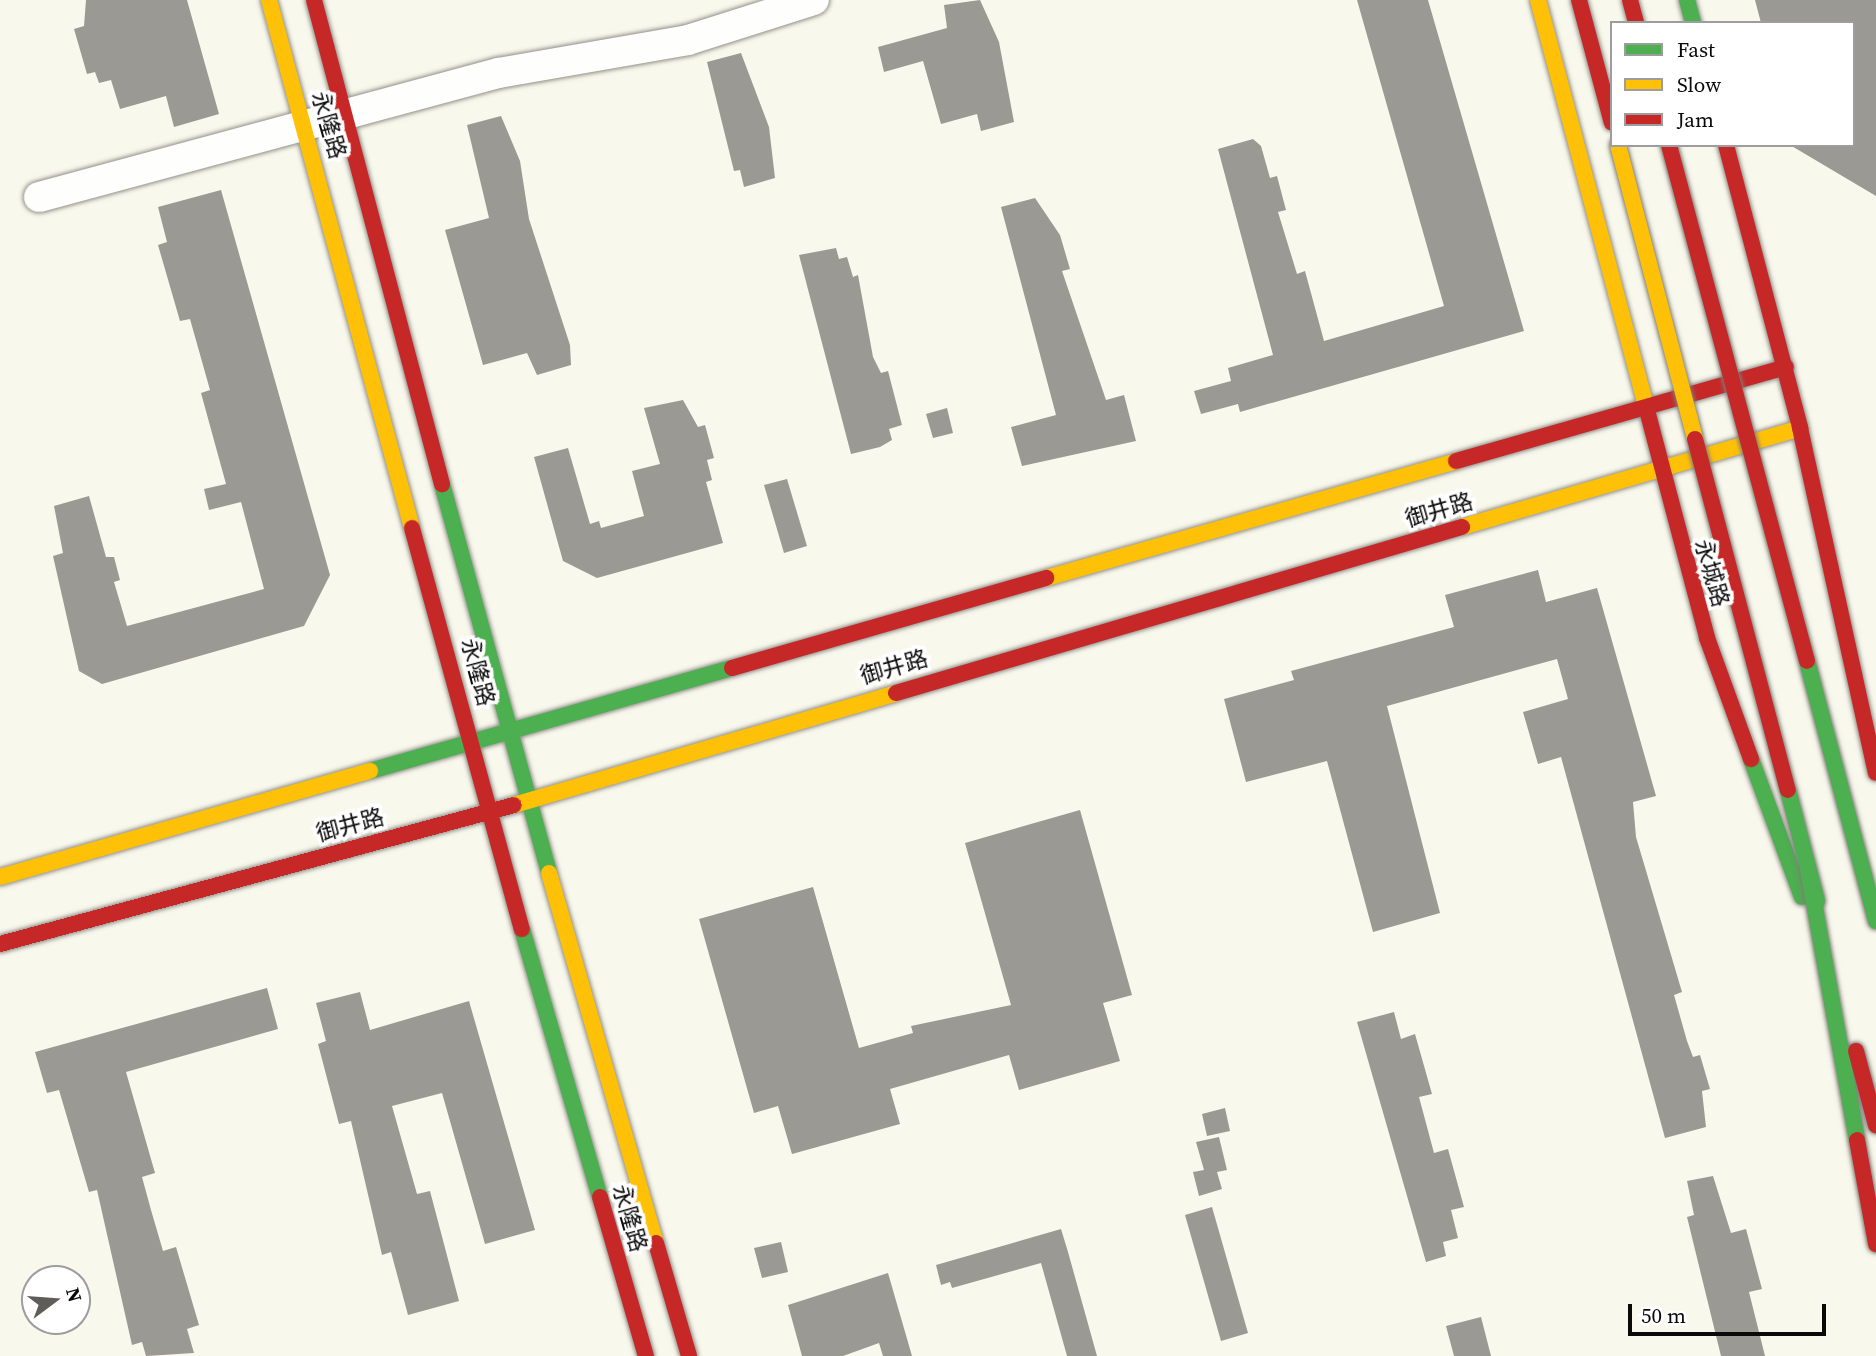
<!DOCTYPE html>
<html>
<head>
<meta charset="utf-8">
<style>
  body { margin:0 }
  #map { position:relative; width:1876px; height:1356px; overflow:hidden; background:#f9f8ec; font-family:"Source Serif 4","Noto Sans SC",serif }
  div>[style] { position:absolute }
  .building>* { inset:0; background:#9b9993 }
  .roads { filter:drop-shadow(0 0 2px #92918c) drop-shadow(0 0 2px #92918c) }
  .street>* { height:30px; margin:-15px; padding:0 15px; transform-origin:15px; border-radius:15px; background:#fefefc }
  .fast>* { height:16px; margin:-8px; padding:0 8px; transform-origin:8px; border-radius:8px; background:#4caf50 }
  .slow>* { height:16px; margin:-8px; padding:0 8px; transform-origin:8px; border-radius:8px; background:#ffc107 }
  .jam>* { height:16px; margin:-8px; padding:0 8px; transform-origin:8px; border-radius:8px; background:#c62828 }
  .bridges { filter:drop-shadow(0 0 2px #7f7e79) drop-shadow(0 0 2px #7f7e79) }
  .fast-bridge>* { height:16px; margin:-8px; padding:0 8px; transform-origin:8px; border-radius:8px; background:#4caf50 }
  .slow-bridge>* { height:16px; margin:-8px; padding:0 8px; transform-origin:8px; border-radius:8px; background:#ffc107 }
  .jam-bridge>* { height:16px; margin:-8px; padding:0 8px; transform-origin:8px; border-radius:8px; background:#c62828 }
  span { translate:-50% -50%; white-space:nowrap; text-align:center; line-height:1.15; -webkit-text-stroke:7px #fff; paint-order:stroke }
  .street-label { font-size:23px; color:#0a0a0a }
  .legend { position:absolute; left:1610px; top:21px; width:245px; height:126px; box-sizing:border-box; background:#fff; border:2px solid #9d9d9d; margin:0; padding:9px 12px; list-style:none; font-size:21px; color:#0a0a0a }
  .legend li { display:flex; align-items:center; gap:14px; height:35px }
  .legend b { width:35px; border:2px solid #9d9d9d }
  .north { position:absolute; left:21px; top:1265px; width:70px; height:70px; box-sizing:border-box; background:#fff; border:2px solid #9d9d9d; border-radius:50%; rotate:74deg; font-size:19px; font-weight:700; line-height:28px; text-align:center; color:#0a0a0a }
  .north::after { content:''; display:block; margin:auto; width:24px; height:32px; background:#5e5d59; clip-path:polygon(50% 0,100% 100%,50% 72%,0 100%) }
  .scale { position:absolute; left:1628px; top:1304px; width:198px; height:32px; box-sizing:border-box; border:4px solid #0a0a0a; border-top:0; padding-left:9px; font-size:21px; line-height:24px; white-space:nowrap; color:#0a0a0a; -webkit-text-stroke:5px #fff; paint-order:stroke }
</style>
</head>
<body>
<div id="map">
  <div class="building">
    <i style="clip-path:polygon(86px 0,187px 0,219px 114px,174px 127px,166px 96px,120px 109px,111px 80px,99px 83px,95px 72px,87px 74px,74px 29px,84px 26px)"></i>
    <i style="clip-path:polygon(980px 0,999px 42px,1014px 122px,981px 131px,977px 114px,941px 124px,923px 61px,884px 72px,878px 47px,947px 28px,944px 5px)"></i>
    <i style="clip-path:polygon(1357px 0,1428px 0,1524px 331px,1240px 412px,1238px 404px,1201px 414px,1194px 391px,1231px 381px,1228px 368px,1273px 355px,1218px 149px,1253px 139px,1261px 146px,1270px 178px,1277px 176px,1286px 210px,1278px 212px,1297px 274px,1305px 271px,1324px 341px,1444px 306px)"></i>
    <i style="clip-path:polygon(1755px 0,1876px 0,1876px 196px,1790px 145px,1853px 145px,1853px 23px,1761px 23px)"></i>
    <i style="clip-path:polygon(741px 53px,769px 127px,775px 178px,744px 187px,740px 170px,734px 171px,707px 62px)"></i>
    <i style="clip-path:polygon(501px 116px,520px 161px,529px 219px,570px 345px,571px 365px,537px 375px,527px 353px,483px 365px,445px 230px,489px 218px,467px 125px)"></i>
    <i style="clip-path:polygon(221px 190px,330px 575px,304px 626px,102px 684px,79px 671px,53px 556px,63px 553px,54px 506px,89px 496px,106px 557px,114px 557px,120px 580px,114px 582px,127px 626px,264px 589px,241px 502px,209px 510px,204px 489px,226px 484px,201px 393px,210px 390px,190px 319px,180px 321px,158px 245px,167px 242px,158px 207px)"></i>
    <i style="clip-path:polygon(1035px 198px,1060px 235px,1070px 269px,1062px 271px,1106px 400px,1124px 395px,1136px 441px,1022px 466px,1011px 427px,1056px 415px,1001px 207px)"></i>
    <i style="clip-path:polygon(836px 248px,839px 259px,847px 257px,853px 277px,858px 275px,873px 357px,881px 373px,888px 371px,902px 425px,889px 429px,892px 440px,880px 447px,851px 454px,799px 255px)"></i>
    <i style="clip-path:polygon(683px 400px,698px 427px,705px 425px,714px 458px,707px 460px,712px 480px,706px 482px,723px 543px,597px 578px,563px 561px,534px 457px,568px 448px,590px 524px,599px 521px,601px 528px,644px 516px,632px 471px,660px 464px,644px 408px)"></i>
    <i style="clip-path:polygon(947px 408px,953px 433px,933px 438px,926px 414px)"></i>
    <i style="clip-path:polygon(787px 479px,807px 546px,784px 553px,764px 485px)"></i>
    <i style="clip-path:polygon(1538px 570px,1546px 602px,1597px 588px,1656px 796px,1633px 802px,1636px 837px,1682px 992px,1674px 995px,1687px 1041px,1693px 1057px,1700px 1055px,1710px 1089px,1702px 1091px,1706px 1127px,1665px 1138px,1561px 757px,1538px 764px,1523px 712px,1568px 699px,1557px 659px,1387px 706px,1440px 913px,1373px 932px,1327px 761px,1246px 782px,1224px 699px,1294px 680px,1291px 671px,1454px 627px,1445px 595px)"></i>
    <i style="clip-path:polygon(1080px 810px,1132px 995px,1103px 1003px,1120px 1061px,1019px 1090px,1009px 1055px,890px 1089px,900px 1124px,792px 1154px,778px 1106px,754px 1113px,699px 919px,813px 887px,859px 1048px,913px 1033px,911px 1026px,1011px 1005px,965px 843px)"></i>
    <i style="clip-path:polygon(267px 988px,278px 1029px,126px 1072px,155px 1173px,142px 1177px,151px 1210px,163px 1251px,176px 1247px,199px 1325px,187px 1329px,194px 1353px,146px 1356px,142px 1342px,132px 1345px,97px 1190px,89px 1192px,59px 1090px,47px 1093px,35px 1052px)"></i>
    <i style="clip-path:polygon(360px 992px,370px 1030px,469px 1001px,535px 1230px,485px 1244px,442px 1093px,392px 1106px,417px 1194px,430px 1191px,459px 1301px,408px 1315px,391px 1252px,382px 1255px,351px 1121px,339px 1124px,318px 1044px,326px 1041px,316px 1003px)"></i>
    <i style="clip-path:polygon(1394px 1012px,1401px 1039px,1415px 1034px,1432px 1094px,1419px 1097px,1434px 1153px,1448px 1149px,1464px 1207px,1451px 1210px,1458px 1238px,1443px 1242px,1446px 1256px,1426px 1262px,1357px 1022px)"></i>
    <i style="clip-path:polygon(1225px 1108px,1230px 1131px,1207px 1136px,1202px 1114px)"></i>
    <i style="clip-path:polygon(1219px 1137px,1227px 1170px,1217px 1172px,1222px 1189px,1199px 1196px,1193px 1172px,1204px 1170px,1196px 1142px)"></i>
    <i style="clip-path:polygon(1713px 1176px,1731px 1233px,1746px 1229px,1762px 1289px,1749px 1292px,1765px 1356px,1721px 1356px,1687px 1217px,1694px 1215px,1687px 1181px)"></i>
    <i style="clip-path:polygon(1212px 1207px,1248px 1333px,1221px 1341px,1185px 1215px)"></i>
    <i style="clip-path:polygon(1061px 1229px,1068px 1252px,1097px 1356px,1067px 1356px,1041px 1263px,952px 1288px,950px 1282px,941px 1285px,936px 1265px)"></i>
    <i style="clip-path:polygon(781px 1242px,788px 1272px,762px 1278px,754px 1248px)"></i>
    <i style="clip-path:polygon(888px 1273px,912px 1356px,883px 1356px,879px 1343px,843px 1356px,802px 1356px,788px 1305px)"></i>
    <i style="clip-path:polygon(1481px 1317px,1491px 1356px,1454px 1356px,1446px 1326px)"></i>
  </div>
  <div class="roads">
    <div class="street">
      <i style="left:39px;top:197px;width:476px;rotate:-15.1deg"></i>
      <i style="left:499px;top:73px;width:192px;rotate:-9.9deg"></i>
      <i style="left:688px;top:40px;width:132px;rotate:-17.6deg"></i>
    </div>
    <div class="fast">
      <i style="left:1687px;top:0;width:24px;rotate:75deg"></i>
      <i style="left:442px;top:484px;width:403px;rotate:74.6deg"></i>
      <i style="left:1751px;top:759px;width:147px;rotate:69.7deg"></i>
      <i style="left:370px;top:771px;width:376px;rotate:-15.9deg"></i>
      <i style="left:522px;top:929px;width:279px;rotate:73.8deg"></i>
    </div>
    <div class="slow">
      <i style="left:269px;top:0;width:547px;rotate:74.85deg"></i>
      <i style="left:1538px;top:0;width:428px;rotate:75.1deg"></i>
      <i style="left:1462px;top:527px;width:352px;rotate:-16.3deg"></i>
      <i style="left:1046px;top:578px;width:426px;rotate:-15.9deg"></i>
      <i style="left:514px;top:805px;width:398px;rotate:-16.3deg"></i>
      <i style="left:549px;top:873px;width:385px;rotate:73.9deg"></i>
      <i style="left:0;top:877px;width:385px;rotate:-16deg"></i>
    </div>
    <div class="jam">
      <i style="left:314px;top:0;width:501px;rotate:75.19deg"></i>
      <i style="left:1579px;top:0;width:127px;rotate:75deg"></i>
      <i style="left:1630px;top:0;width:24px;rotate:75deg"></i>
      <i style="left:1726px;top:145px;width:293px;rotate:75.3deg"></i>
      <i style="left:1800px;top:428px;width:353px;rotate:77.6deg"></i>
      <i style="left:1648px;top:414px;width:232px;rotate:75.2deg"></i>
      <i style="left:1707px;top:638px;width:129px;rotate:70deg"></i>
      <i style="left:1456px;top:461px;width:343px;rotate:-15.9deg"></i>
      <i style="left:412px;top:528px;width:416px;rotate:74.7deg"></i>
      <i style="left:732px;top:668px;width:327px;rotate:-16deg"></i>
      <i style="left:896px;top:693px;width:590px;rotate:-16.35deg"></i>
      <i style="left:0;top:944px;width:532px;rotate:-15.13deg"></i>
      <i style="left:600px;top:1197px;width:166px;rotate:73.9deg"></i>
      <i style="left:656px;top:1243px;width:118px;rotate:73.7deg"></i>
    </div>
  </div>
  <div class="bridges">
    <div class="fast-bridge">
      <i style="left:1807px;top:661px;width:269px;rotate:75.1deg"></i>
      <i style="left:1788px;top:790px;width:115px;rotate:75.4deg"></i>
      <i style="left:1808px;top:870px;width:274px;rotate:79.7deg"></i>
    </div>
    <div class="slow-bridge">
      <i style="left:1618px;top:145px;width:304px;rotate:75.3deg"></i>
    </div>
    <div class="jam-bridge">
      <i style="left:1669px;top:145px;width:534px;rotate:75.03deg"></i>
      <i style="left:1695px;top:439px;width:363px;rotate:75.2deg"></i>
      <i style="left:1856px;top:1051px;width:77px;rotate:74.9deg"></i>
      <i style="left:1857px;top:1140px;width:106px;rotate:79.6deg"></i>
    </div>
  </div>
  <div class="street-label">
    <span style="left:329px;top:125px;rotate:74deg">永隆路</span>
    <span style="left:1439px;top:510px;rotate:-16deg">御井路</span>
    <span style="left:1712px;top:573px;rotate:74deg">永城路</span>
    <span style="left:894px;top:667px;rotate:-16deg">御井路</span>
    <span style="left:478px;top:672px;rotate:75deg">永隆路</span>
    <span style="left:350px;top:825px;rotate:-15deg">御井路</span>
    <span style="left:630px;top:1218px;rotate:74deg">永隆路</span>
  </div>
  <ul class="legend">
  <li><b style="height:9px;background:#4caf50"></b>Fast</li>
  <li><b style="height:9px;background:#ffc107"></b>Slow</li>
  <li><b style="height:9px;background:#c62828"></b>Jam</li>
  </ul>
  <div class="north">N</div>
  <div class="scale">50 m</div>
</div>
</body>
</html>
